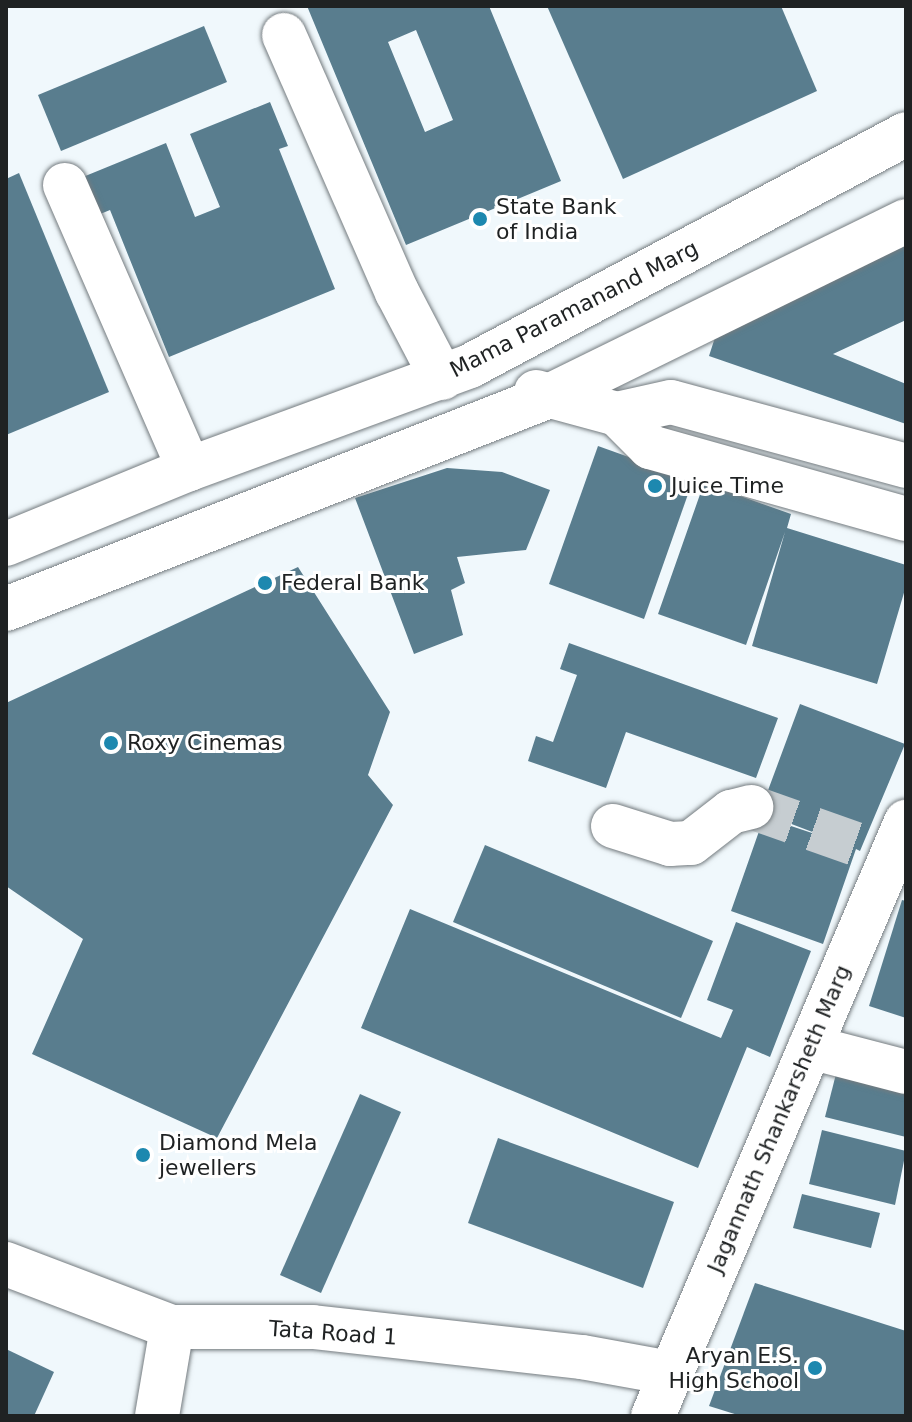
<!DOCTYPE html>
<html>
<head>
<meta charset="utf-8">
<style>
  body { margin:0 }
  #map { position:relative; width:912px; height:1422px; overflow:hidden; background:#f0f8fc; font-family:"DejaVu Sans",sans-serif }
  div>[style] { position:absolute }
  .building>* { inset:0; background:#597d8e }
  .minor-tunnel>* { height:44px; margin-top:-22px; transform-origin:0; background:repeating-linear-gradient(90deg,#c6cdd1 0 44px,transparent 0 66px) }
  .roads { filter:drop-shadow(0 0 2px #747b7f) drop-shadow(0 0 2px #747b7f) }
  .minor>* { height:44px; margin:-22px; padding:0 22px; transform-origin:22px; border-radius:22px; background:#fff }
  .major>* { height:44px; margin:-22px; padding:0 22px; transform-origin:22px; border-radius:22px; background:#fff }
  .dots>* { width:22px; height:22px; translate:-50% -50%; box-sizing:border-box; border:4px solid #fff; border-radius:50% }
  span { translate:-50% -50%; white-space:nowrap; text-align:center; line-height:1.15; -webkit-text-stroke:6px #fff; paint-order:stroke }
  .poi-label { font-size:22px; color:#1f2223 }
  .left { translate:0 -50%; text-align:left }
  .right { translate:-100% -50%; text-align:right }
  .street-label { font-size:22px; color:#1f2223 }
  .frame { position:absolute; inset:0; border:8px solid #1f2223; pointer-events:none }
</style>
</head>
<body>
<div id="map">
  <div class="building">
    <i style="clip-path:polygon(evenodd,307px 6px,489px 6px,561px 181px,406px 245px,307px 6px,416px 30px,453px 120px,425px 132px,388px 42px,416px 30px)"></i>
    <i style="clip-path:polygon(547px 6px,781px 6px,817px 91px,623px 179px)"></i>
    <i style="clip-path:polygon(204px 26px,227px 82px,61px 151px,38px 95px)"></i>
    <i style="clip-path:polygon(270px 102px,288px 146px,279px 149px,335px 289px,169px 357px,110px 210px,93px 217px,78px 179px,166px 143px,195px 217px,220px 207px,190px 134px)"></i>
    <i style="clip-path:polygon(19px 173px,109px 392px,6px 435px,6px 179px)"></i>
    <i style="clip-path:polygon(906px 242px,906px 320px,833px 354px,906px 384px,906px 424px,709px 356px,719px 325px)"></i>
    <i style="clip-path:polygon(598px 446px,693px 480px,644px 619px,549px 584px)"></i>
    <i style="clip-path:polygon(447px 468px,502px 472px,550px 490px,526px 550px,457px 557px,465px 583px,451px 590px,463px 635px,414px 654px,355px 498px)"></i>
    <i style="clip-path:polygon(704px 483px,791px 514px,787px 528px,906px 565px,906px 586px,877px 684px,752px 646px,785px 532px,746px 645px,658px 614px)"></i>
    <i style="clip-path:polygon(298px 567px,390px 712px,368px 775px,393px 805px,217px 1138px,32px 1054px,83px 939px,6px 886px,6px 703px)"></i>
    <i style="clip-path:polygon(569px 643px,778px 718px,756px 778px,626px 732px,606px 788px,528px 761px,536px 736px,553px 742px,577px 675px,560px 669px)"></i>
    <i style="clip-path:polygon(800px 704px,905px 744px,860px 851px,856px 849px,823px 944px,731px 911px,764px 817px,836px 841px,760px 812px)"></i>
    <i style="clip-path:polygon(485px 845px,713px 941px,681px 1018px,453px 922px)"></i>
    <i style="clip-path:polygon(902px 900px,906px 901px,906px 1018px,869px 1006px)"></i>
    <i style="clip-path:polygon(410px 909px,721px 1038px,733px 1010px,707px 1000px,736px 922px,811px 951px,770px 1057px,747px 1047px,698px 1168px,361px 1028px)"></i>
    <i style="clip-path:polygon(836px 1074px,906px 1091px,906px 1137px,825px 1117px)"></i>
    <i style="clip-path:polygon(360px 1094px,401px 1112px,321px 1293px,280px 1275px)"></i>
    <i style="clip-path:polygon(822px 1130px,906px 1151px,895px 1205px,809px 1184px)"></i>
    <i style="clip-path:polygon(498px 1138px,674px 1202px,643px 1288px,468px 1223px)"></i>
    <i style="clip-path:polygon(802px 1194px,880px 1213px,871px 1248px,793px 1228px)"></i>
    <i style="clip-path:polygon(755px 1283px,906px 1331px,906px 1416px,741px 1416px,709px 1406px)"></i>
    <i style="clip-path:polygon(6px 1349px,54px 1372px,34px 1416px,6px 1416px)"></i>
  </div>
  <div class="minor-tunnel">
    <i style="left:751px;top:807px;width:120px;rotate:19.5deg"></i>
  </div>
  <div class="roads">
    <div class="minor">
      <i style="left:284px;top:35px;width:281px;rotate:66.3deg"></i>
      <i style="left:397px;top:292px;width:97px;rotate:62.4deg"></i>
      <i style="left:65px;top:185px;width:310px;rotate:66.4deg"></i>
      <i style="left:613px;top:826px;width:60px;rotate:17.5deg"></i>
      <i style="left:670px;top:844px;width:21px;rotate:-3deg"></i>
      <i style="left:691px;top:843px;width:51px;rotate:-37.8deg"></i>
      <i style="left:731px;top:812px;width:21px;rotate:-14deg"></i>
      <i style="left:810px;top:1047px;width:99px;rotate:14.6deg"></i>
      <i style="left:6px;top:1264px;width:178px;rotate:20.8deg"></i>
      <i style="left:172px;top:1327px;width:141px"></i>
      <i style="left:313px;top:1327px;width:271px;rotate:6.4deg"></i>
      <i style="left:582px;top:1357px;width:89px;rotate:10.3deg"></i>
      <i style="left:157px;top:1416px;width:90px;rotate:-80.4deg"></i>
      <i style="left:653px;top:1416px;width:646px;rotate:-66.93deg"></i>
    </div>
    <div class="major">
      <i style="left:536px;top:392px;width:84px;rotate:15.2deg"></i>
      <i style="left:617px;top:414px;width:55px;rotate:-12.5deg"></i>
      <i style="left:671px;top:402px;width:244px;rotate:15.2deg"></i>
      <i style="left:617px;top:414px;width:47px;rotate:45deg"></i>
      <i style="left:650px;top:447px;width:266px;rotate:15.7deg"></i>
      <i style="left:6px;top:544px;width:198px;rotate:-22.3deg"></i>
      <i style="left:189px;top:469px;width:299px;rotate:-20.1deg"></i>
      <i style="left:470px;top:366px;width:494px;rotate:-28deg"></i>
      <i style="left:6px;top:609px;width:581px;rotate:-21.4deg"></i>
      <i style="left:547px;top:397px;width:400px;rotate:-26.1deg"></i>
    </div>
  </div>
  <div class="dots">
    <i style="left:480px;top:219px;background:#1d88af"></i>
    <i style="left:655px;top:486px;background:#1d88af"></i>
    <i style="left:265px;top:583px;background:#1d88af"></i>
    <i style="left:111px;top:743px;background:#1d88af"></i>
    <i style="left:143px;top:1155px;background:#1d88af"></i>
    <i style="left:815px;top:1368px;background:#1d88af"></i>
  </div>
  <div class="poi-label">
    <span class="left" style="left:496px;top:219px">State Bank<br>of India</span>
    <span class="left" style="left:671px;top:486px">Juice Time</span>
    <span class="left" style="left:281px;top:583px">Federal Bank</span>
    <span class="left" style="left:127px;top:743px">Roxy Cinemas</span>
    <span class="left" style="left:159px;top:1155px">Diamond Mela<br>jewellers</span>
    <span class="right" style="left:799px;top:1368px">Aryan E.S.<br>High School</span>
  </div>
  <div class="street-label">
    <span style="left:574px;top:309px;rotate:-27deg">Mama Paramanand Marg</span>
    <span style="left:779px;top:1119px;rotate:-67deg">Jagannath Shankarsheth Marg</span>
    <span style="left:333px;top:1333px;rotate:4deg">Tata Road 1</span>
  </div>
  <div class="frame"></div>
</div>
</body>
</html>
